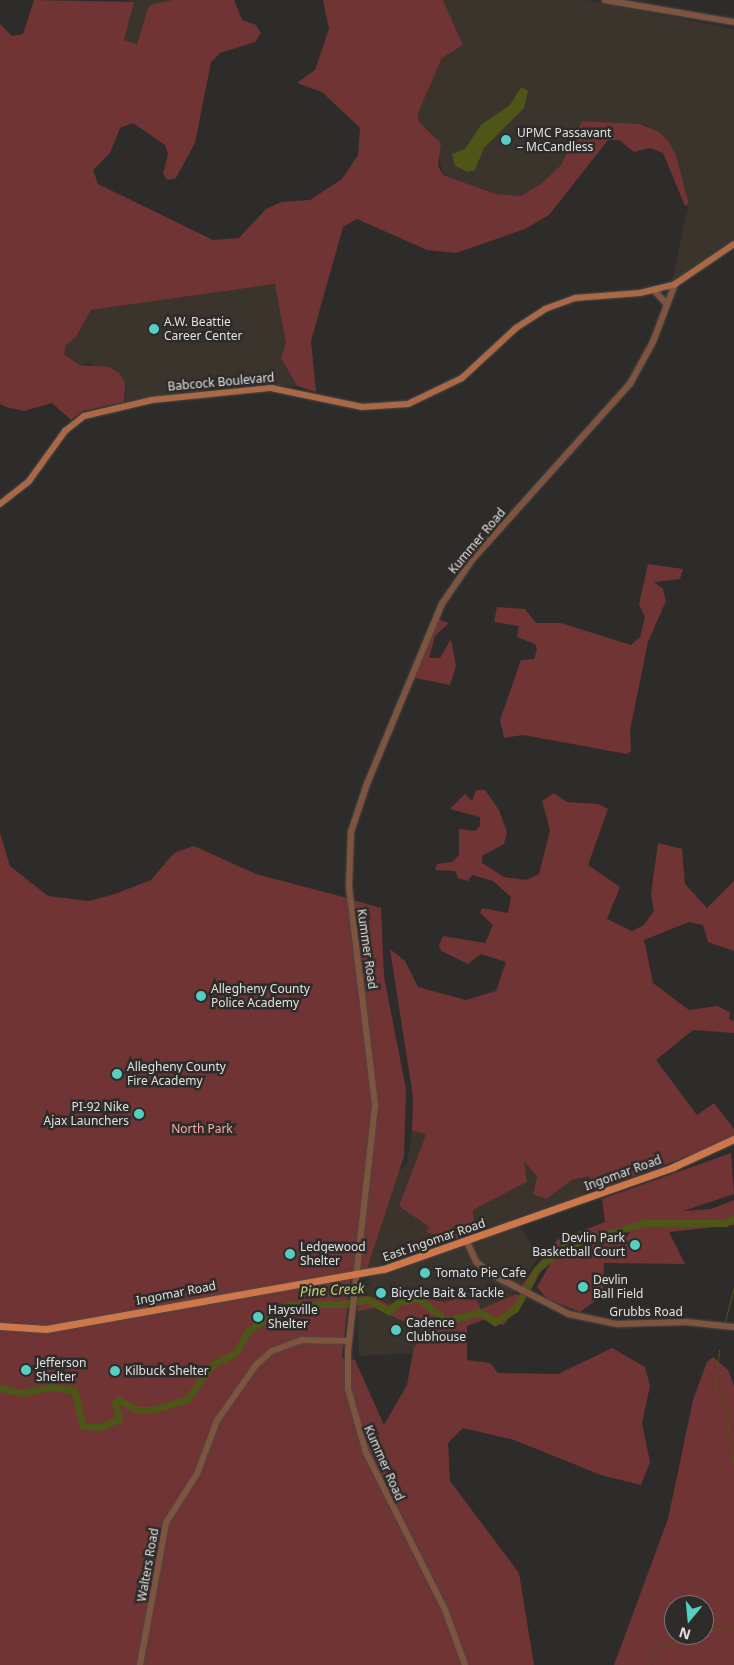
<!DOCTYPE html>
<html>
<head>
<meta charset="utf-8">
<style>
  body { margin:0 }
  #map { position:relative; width:734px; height:1665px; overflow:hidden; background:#2e2c2a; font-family:"Noto Sans",sans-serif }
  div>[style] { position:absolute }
  .built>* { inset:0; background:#3b342d }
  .green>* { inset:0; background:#6f3433 }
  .water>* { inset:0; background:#4d5616 }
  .stream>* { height:1px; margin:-0.5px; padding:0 0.5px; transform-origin:0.5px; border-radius:0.5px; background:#4d5616 }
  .river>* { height:7px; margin:-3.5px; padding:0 3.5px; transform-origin:3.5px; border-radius:3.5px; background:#4d5616 }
  .roads { filter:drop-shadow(0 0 1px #4b4947) drop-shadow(0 0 1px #4b4947) }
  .tertiary>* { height:5.5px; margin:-2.75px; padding:0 2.75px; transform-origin:2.75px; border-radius:2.75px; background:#7e543f }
  .secondary>* { height:6px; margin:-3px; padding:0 3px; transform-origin:3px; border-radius:3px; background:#ab6847 }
  .primary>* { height:7px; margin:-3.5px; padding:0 3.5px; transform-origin:3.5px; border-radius:3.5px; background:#ce774b }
  .dots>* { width:14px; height:14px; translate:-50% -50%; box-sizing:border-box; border:2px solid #2e2c2a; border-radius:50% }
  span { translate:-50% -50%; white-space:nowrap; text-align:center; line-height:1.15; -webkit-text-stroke:5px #2e2c2a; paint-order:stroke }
  .poi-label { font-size:12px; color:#e2e0de }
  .left { translate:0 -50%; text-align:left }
  .right { translate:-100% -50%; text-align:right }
  .street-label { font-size:12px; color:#e2e0de }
  .park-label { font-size:12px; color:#faaca7 }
  .water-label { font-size:14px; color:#c0cf75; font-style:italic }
  .north { position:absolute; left:664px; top:1595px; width:50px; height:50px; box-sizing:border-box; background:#2e2c2a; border:1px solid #767472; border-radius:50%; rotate:197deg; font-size:14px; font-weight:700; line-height:20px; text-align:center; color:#e2e0de }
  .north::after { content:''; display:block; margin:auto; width:18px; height:22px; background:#56cec3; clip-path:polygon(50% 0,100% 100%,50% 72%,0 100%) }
</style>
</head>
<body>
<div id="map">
  <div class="built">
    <i style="clip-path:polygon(126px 0,172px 0,149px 5px,138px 44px,124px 40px,134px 2px)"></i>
    <i style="clip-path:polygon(443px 0,586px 0,734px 29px,734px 239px,672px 281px,689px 203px,676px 155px,659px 131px,646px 125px,582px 121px,561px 165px,542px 183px,521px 196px,496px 194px,443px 175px,435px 136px,419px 122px,418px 113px,442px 58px,463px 45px)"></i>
    <i style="clip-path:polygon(276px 284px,286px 343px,281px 358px,297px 386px,241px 385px,124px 402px,126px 393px,91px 363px,79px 365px,64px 354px,66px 345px,76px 337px,91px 310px)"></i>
    <i style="clip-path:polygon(412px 1131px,426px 1134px,399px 1206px,429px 1227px,426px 1232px,452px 1240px,367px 1269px,386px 1183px,407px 1164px)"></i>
    <i style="clip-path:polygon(523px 1160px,537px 1177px,533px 1188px,541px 1199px,561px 1184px,589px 1175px,595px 1191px,475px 1232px,473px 1210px,527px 1182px)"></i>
    <i style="clip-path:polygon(520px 1226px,539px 1257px,509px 1300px,481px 1309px,473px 1294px,444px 1302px,423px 1296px,389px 1305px,373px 1297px,359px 1296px,361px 1285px,370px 1277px)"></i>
    <i style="clip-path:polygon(369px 1307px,414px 1323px,430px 1333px,412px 1353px,359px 1356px,357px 1311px)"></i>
  </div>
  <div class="green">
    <i style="clip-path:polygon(34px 0,134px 2px,124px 40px,137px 44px,149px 5px,172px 0,234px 0,242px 20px,256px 25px,261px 33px,255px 42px,220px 53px,211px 62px,195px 143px,176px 178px,168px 180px,163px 174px,168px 154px,165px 145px,133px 123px,120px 128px,110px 153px,93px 170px,98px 184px,213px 240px,239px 238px,266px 209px,281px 202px,310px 200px,342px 179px,358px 155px,360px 128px,322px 92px,297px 83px,315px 70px,329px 29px,323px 0,443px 0,463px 45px,442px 58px,418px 113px,419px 122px,441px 143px,438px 166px,443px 175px,496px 194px,521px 196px,542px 183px,561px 165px,582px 121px,639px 124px,658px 131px,668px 141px,676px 155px,689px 204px,685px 206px,663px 153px,650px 148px,634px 152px,619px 140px,608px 140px,549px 215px,525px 229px,456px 253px,427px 250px,357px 219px,343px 227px,311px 341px,316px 392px,297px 386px,281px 358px,286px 343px,275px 284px,91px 310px,76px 337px,66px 345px,64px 354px,79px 365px,109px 367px,119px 373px,125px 383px,124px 402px,83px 411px,71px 420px,52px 403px,24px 411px,6px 407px,0 404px,0 24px,12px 36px,23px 34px)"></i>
    <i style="clip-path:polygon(648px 564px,683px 569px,680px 579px,654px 582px,663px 589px,666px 601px,648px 642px,630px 730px,631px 751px,627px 754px,523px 735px,504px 738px,500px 720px,521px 660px,534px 659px,537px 649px,535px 644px,517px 637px,519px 626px,494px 622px,497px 607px,525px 609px,536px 623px,561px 623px,631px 645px,640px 637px,645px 617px,639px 604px)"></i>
    <i style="clip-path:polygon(435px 618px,449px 623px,435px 636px,429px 658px,440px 658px,451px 639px,456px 666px,450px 685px,410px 677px)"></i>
    <i style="clip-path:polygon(476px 790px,485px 790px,499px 810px,507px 832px,504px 844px,482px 856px,482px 863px,504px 877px,526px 880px,539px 874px,550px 830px,542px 801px,554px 793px,567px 802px,598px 804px,608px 809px,588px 865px,620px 887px,607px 919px,632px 931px,644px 925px,654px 911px,651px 894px,658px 843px,682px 849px,685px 884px,707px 908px,734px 881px,734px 951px,708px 942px,703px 925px,689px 922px,644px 940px,653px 983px,689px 1010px,717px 1006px,730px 1012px,729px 1019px,734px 1021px,734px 1033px,693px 1030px,656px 1060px,697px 1115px,714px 1103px,734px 1129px,734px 1139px,595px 1191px,589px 1176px,572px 1180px,546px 1199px,533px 1194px,537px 1177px,524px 1161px,527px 1182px,473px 1210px,475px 1232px,452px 1240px,426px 1232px,429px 1227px,399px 1206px,426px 1134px,412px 1131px,413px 1097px,390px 949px,405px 961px,418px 987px,466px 1000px,496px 991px,506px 962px,481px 954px,468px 964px,441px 951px,439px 945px,443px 936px,485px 943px,493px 925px,480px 913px,482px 908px,508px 913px,511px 897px,493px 881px,472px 875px,468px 881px,458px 878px,455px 871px,435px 870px,437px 864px,452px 862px,459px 855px,459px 829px,475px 831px,480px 826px,480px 817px,450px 809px,465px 794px,472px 801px)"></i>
    <i style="clip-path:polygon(0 833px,10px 866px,48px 896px,89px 901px,115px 894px,151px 880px,174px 853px,194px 846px,256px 874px,347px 898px,349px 908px,355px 910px,353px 900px,381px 908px,384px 977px,406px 1089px,404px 1156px,367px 1269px,351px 1273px,342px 1358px,355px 1360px,384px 1425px,407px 1385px,414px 1347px,430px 1333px,374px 1308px,357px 1311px,359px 1296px,373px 1297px,389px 1305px,407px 1295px,444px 1302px,474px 1294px,481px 1309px,516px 1294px,526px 1299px,503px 1325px,483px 1320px,467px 1326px,467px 1360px,490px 1363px,498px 1373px,558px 1374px,612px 1348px,645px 1367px,650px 1386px,642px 1423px,650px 1462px,641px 1485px,601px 1475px,514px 1440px,463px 1428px,448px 1443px,450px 1481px,519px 1573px,534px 1665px,0 1665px)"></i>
    <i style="clip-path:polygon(731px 1153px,734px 1194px,683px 1211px,711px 1209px,734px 1200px,734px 1225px,669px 1232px,685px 1264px,604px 1263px,603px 1295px,580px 1312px,547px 1299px,537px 1287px,552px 1261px,593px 1243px,571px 1245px,545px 1263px,529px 1294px,519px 1288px,557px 1240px,605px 1222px,602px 1199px)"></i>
    <i style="clip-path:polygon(evenodd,713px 1357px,728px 1370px,734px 1386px,734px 1665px,614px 1665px,668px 1519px,693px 1400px,707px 1362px,713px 1357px,674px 1605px,704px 1605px,704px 1635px,674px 1635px,674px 1605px)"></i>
  </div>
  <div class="water">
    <i style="clip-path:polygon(521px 87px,528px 91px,524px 108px,484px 148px,475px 170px,468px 172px,455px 166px,452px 154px,465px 149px,481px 125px,510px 105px)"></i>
  </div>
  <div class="stream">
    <i style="left:725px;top:1321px;width:35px;rotate:-75deg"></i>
    <i style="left:719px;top:1350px;width:37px;rotate:96deg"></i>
    <i style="left:715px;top:1387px;width:20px;rotate:60deg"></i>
    <i style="left:725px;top:1404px;width:65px;rotate:82deg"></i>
    <i style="left:734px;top:1471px;width:6px;rotate:90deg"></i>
    <i style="left:734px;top:1481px;width:16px;rotate:90deg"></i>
    <i style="left:647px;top:1665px;width:22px;rotate:-56deg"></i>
    <i style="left:659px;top:1647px;width:78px;rotate:-17deg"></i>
  </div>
  <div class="river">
    <i style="left:0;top:1388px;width:23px;rotate:13deg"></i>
    <i style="left:22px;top:1393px;width:29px;rotate:-12deg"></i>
    <i style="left:50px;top:1387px;width:24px;rotate:7deg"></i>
    <i style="left:74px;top:1390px;width:37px;rotate:76deg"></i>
    <i style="left:83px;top:1426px;width:17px;rotate:3deg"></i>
    <i style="left:100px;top:1427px;width:21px;rotate:-23deg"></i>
    <i style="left:119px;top:1419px;width:16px;rotate:-104deg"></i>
    <i style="left:115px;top:1403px;width:5px;rotate:-37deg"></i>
    <i style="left:119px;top:1400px;width:21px;rotate:29deg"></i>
    <i style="left:137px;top:1410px;width:15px"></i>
    <i style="left:152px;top:1410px;width:37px;rotate:-17deg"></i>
    <i style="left:187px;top:1399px;width:42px;rotate:-53.7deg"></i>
    <i style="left:212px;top:1365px;width:26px;rotate:-28deg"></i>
    <i style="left:235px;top:1353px;width:26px;rotate:-59deg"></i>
    <i style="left:248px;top:1331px;width:49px;rotate:-33.4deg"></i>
    <i style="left:289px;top:1304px;width:55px"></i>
    <i style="left:344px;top:1304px;width:24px;rotate:-12deg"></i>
    <i style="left:367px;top:1299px;width:25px;rotate:29deg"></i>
    <i style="left:389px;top:1311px;width:13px;rotate:-42deg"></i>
    <i style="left:399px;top:1302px;width:19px;rotate:-12deg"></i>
    <i style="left:418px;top:1298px;width:36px;rotate:39deg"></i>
    <i style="left:446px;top:1321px;width:35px;rotate:-15deg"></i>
    <i style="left:480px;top:1312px;width:18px;rotate:34deg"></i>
    <i style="left:495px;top:1322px;width:24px;rotate:-33deg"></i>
    <i style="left:515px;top:1309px;width:44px;rotate:-61.7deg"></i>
    <i style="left:536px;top:1270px;width:35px;rotate:-40deg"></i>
    <i style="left:563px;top:1247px;width:84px;rotate:-16.5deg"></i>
    <i style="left:644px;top:1223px;width:81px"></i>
    <i style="left:725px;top:1223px;width:10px;rotate:-29deg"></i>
  </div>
  <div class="roads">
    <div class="tertiary">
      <i style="left:605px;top:0;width:131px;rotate:9.7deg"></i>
      <i style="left:654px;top:290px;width:19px;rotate:47deg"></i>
      <i style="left:467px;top:1241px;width:23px;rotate:65deg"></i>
      <i style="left:477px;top:1262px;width:18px;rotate:41deg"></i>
      <i style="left:491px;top:1274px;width:88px;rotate:27.1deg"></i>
      <i style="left:569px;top:1314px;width:49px;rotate:11.8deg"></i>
      <i style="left:617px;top:1324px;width:69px;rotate:-1.7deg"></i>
      <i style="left:686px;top:1322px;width:48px;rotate:5.9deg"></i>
      <i style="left:140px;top:1665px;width:144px;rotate:-79.6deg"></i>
      <i style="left:166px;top:1523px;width:58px;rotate:-57.7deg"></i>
      <i style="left:197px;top:1474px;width:57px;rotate:-69.3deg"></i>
      <i style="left:217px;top:1421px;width:68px;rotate:-55.1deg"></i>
      <i style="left:256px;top:1365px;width:21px;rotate:-41deg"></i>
      <i style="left:272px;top:1351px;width:32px;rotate:-20deg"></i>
      <i style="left:302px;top:1340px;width:47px;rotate:1.2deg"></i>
      <i style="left:465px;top:1665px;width:59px;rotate:-110deg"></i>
      <i style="left:445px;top:1610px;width:176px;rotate:-116.7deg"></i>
      <i style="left:366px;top:1453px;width:66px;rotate:-105.7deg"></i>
      <i style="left:348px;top:1389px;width:38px;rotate:-90deg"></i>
      <i style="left:348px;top:1351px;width:247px;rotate:-83.7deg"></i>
      <i style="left:375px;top:1105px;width:219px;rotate:-96.8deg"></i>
      <i style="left:349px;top:888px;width:56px;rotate:-88deg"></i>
      <i style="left:351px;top:832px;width:51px;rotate:-71.6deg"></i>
      <i style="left:367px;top:784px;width:195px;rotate:-67.4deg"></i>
      <i style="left:442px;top:604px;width:53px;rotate:-55.7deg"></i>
      <i style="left:472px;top:560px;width:237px;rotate:-48.1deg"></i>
      <i style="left:630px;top:384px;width:48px;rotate:-61.3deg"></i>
      <i style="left:653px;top:342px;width:62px;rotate:-69.2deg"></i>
    </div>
    <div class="secondary">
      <i style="left:0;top:504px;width:37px;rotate:-38deg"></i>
      <i style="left:29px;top:481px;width:62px;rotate:-54.2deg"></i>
      <i style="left:65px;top:431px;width:24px;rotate:-38deg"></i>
      <i style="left:84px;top:416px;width:70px;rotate:-13.2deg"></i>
      <i style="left:152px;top:400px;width:120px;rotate:-5.8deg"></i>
      <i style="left:271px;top:388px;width:93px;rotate:11.8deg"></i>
      <i style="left:362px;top:407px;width:46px;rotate:-3.7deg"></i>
      <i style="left:408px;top:404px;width:60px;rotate:-25.7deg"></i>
      <i style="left:462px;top:378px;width:74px;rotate:-42.8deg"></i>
      <i style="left:516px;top:328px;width:35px;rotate:-33deg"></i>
      <i style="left:545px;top:309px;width:32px;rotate:-20deg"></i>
      <i style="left:575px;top:298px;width:65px;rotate:-4.4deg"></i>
      <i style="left:640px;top:293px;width:36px;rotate:-14deg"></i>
      <i style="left:675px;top:284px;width:71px;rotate:-34.1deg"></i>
    </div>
    <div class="primary">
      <i style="left:0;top:1326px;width:46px;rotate:3.7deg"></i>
      <i style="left:46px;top:1329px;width:343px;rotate:-10.1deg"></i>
      <i style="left:384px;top:1269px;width:306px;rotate:-19.4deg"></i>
      <i style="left:673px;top:1167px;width:67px;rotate:-24.7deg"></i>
    </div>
  </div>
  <div class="dots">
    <i style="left:506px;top:140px;background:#56cec3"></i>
    <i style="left:154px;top:329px;background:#56cec3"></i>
    <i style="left:201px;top:996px;background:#56cec3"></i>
    <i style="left:117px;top:1074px;background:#56cec3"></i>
    <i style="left:139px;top:1114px;background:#56cec3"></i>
    <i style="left:635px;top:1245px;background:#56cec3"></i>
    <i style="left:290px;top:1254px;background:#56cec3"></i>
    <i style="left:425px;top:1273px;background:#56cec3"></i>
    <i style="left:583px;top:1287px;background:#56cec3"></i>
    <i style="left:381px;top:1293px;background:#56cec3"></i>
    <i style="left:258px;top:1317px;background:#56cec3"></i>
    <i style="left:396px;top:1330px;background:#56cec3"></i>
    <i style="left:26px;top:1370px;background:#56cec3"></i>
    <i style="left:115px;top:1371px;background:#56cec3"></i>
  </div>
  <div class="poi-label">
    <span class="left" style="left:517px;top:140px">UPMC Passavant<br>– McCandless</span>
    <span class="left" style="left:164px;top:329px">A.W. Beattie<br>Career Center</span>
    <span class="left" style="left:211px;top:996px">Allegheny County<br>Police Academy</span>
    <span class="left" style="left:127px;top:1074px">Allegheny County<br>Fire Academy</span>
    <span class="right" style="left:129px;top:1114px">PI-92 Nike<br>Ajax Launchers</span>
    <span class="right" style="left:625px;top:1245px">Devlin Park<br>Basketball Court</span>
    <span class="left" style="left:300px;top:1254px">Ledgewood<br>Shelter</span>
    <span class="left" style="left:435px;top:1273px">Tomato Pie Cafe</span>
    <span class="left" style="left:593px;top:1287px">Devlin<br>Ball Field</span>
    <span class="left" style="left:391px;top:1293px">Bicycle Bait &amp; Tackle</span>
    <span class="left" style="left:268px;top:1317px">Haysville<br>Shelter</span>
    <span class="left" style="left:406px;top:1330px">Cadence<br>Clubhouse</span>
    <span class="left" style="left:36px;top:1370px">Jefferson<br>Shelter</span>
    <span class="left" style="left:125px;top:1371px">Kilbuck Shelter</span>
  </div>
  <div class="street-label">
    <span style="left:221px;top:382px;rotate:-5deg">Babcock Boulevard</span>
    <span style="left:477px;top:541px;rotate:-50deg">Kummer Road</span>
    <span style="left:367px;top:949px;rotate:82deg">Kummer Road</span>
    <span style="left:623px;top:1173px;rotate:-20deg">Ingomar Road</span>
    <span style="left:434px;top:1240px;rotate:-19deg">East Ingomar Road</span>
    <span style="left:176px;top:1293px;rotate:-11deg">Ingomar Road</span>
    <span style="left:646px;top:1312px">Grubbs Road</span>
    <span style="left:384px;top:1463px;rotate:66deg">Kummer Road</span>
    <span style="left:148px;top:1565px;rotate:-80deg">Walters Road</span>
  </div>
  <div class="park-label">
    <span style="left:202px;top:1129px">North Park</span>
  </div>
  <div class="water-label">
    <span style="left:332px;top:1290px;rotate:-3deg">Pine Creek</span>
  </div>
  <div class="north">N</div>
</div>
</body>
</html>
